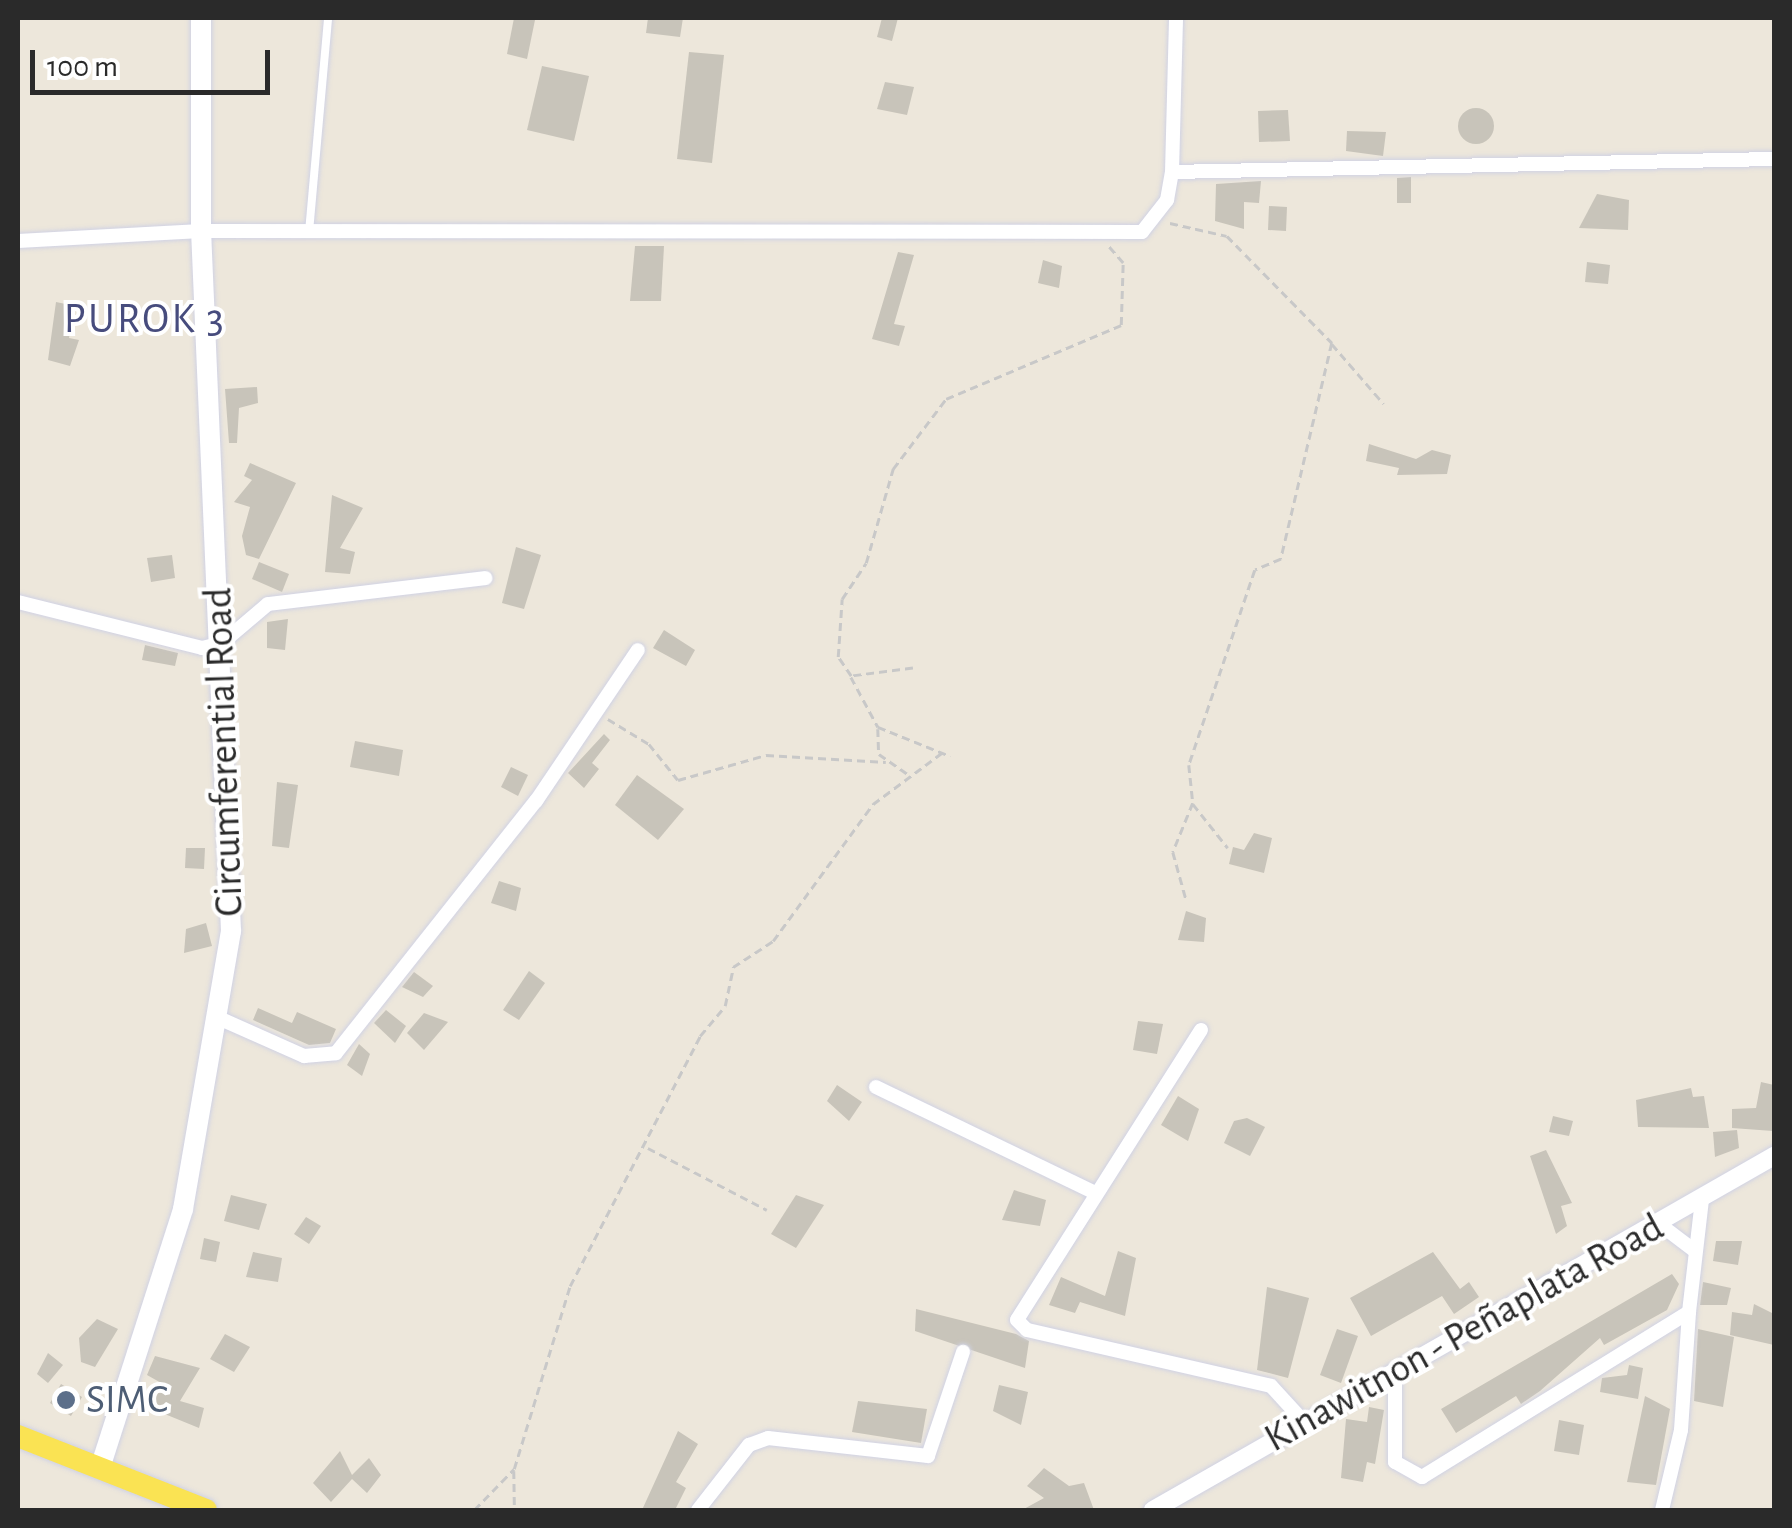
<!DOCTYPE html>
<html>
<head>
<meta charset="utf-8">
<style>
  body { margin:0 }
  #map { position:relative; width:1792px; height:1528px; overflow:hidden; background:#ede7db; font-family:"Alegreya Sans",sans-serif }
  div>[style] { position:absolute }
  .building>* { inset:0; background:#c8c4ba }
  .round { border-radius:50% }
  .path>* { height:2.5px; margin-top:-1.25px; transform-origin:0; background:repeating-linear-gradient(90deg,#c8c8c8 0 8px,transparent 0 13px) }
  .roads { filter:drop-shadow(0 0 2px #d0d2e4) drop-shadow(0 0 2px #d0d2e4) }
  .service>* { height:8px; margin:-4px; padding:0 4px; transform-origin:4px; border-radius:4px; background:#fff }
  .minor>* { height:14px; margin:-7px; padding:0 7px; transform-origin:7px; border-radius:7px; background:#fff }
  .tertiary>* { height:18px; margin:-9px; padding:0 9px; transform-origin:9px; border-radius:9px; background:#fff }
  .secondary>* { height:20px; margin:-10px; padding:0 10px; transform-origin:10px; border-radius:10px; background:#fff }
  .primary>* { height:22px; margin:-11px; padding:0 11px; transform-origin:11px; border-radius:11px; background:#fae353 }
  .dots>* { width:28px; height:28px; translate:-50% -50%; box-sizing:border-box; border:5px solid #fff; border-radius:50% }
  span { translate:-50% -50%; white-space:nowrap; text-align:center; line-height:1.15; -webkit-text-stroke:8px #fff; paint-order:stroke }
  .street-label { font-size:40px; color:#2a2a2a }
  .service-label { font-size:40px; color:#4e5e75 }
  .left { translate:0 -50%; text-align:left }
  .neighbourhood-label { font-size:42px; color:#474c7d; letter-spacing:2.5px }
  .frame { position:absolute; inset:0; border:20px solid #2a2a2a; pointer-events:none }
  .scale { position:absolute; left:30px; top:50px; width:240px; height:45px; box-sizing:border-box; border:5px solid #2a2a2a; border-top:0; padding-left:12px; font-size:30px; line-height:35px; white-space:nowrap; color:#2a2a2a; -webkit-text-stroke:8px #fff; paint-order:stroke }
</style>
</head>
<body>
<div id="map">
  <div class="building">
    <i style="clip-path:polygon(514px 18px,535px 20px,527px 59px,507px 54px)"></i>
    <i style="clip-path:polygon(648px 18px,683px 18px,680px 37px,646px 33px)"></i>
    <i style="clip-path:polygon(882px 18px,898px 18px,892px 41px,877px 37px)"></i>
    <i style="clip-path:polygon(689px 52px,724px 55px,712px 163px,677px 159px)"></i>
    <i style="clip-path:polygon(542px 66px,589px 76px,574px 141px,527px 130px)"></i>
    <i style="clip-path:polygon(885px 82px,914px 87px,907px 115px,877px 109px)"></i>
    <i class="round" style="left:1458px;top:108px;width:36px;height:36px"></i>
    <i style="clip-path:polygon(1288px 110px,1290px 141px,1259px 142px,1258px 111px)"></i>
    <i style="clip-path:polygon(1347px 131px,1386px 132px,1383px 156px,1346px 151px)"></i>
    <i style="clip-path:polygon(1411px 177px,1411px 203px,1397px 203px,1397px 178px)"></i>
    <i style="clip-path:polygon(1261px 181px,1259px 203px,1244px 202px,1244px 229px,1215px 221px,1216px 184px)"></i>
    <i style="clip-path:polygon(1597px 194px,1629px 200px,1628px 230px,1579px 228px)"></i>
    <i style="clip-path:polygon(1269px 206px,1287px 207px,1286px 231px,1268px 230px)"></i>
    <i style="clip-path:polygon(635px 246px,664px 246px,661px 301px,630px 301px)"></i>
    <i style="clip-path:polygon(898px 252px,914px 255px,894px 324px,905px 326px,899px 346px,872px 339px)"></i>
    <i style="clip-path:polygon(1043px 260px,1062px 266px,1059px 288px,1038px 283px)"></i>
    <i style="clip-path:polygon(1587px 262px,1610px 265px,1608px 284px,1585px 282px)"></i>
    <i style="clip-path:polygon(56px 302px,75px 306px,69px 338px,79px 340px,70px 366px,48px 360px)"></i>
    <i style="clip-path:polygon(257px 387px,258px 403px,239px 408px,237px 443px,229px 443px,225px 389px)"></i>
    <i style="clip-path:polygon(1369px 444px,1416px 459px,1432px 450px,1451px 455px,1447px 474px,1397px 475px,1399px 468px,1366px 461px)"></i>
    <i style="clip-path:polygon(250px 463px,296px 483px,259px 559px,246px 555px,242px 536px,250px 507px,234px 502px,252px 480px,244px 476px)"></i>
    <i style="clip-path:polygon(332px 495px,363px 508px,340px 548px,355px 552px,350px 574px,325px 572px)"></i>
    <i style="clip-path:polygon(516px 547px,541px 555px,524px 609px,502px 603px)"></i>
    <i style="clip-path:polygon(172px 555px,175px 578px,151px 582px,147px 558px)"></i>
    <i style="clip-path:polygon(259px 562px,289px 574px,282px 592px,252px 579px)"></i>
    <i style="clip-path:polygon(288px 619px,285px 650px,267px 648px,267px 622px)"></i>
    <i style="clip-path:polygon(664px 630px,695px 650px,686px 666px,653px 648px)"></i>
    <i style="clip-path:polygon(145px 645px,178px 653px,175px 666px,142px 660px)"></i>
    <i style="clip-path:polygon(604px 734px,610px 740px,592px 763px,599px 769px,584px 788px,568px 773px)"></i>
    <i style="clip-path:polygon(355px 741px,403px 750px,399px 776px,350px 767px)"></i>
    <i style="clip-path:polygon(511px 767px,528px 775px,518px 796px,501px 787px)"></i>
    <i style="clip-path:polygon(637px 775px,684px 809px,658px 840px,615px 805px)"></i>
    <i style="clip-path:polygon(277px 782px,298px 785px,289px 848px,272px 846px)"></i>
    <i style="clip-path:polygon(1254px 833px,1272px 838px,1264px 873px,1229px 864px,1233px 847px,1244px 850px)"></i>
    <i style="clip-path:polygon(186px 848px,205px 848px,204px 869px,185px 868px)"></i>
    <i style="clip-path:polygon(499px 881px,521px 888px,516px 911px,491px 903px)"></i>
    <i style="clip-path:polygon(1186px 911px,1206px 918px,1204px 942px,1178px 940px)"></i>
    <i style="clip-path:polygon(206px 923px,212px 946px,184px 953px,186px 929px)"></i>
    <i style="clip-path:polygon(529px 971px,545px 983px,519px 1020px,503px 1010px)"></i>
    <i style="clip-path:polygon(414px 972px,433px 986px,423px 997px,402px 987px)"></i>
    <i style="clip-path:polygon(258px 1008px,292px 1023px,297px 1012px,336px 1029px,330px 1043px,309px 1045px,253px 1020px)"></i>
    <i style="clip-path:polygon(386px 1010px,406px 1026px,395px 1043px,374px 1023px)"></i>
    <i style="clip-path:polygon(424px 1013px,448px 1022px,424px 1050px,407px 1033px)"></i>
    <i style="clip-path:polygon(1138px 1021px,1163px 1024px,1157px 1054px,1133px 1050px)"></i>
    <i style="clip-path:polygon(359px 1044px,370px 1054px,362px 1076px,347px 1065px)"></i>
    <i style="clip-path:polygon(1761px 1082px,1774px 1085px,1773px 1131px,1732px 1128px,1732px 1109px,1756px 1108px)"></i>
    <i style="clip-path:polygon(837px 1085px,862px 1102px,849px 1121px,827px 1101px)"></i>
    <i style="clip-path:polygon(1691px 1088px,1693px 1097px,1704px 1096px,1709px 1128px,1638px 1127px,1636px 1100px)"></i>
    <i style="clip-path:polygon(1178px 1096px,1199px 1109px,1188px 1141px,1161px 1125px)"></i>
    <i style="clip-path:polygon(1553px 1116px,1573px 1121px,1569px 1136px,1549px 1132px)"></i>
    <i style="clip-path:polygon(1247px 1118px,1265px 1127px,1250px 1156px,1224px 1143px,1234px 1121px)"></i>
    <i style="clip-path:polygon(1737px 1130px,1739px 1148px,1715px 1157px,1713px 1132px)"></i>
    <i style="clip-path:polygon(1546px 1150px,1572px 1203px,1561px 1206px,1567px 1226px,1556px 1234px,1530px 1156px)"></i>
    <i style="clip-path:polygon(1014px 1190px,1046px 1200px,1040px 1226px,1002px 1220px)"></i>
    <i style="clip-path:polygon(231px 1195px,267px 1204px,259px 1230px,224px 1221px)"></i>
    <i style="clip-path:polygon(796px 1195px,824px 1205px,796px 1248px,771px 1234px)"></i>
    <i style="clip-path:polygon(306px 1217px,321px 1226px,309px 1244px,294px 1234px)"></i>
    <i style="clip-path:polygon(204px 1238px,220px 1242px,216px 1262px,200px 1259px)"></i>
    <i style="clip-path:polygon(1716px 1241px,1742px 1241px,1738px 1265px,1713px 1261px)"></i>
    <i style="clip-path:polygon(1118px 1251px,1136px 1258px,1125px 1316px,1080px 1302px,1075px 1313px,1049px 1305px,1061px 1277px,1105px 1296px)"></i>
    <i style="clip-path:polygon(253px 1252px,282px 1258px,278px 1282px,246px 1277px)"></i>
    <i style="clip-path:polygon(1433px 1252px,1460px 1289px,1469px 1282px,1479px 1297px,1454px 1314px,1442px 1296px,1371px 1336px,1350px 1298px)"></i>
    <i style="clip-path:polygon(1672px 1274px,1679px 1284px,1667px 1310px,1604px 1345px,1600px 1338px,1540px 1391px,1521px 1404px,1516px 1396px,1456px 1433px,1441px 1409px)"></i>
    <i style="clip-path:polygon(1703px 1282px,1731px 1288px,1727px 1305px,1700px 1305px)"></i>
    <i style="clip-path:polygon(1267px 1287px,1309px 1298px,1288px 1378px,1257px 1370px)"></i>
    <i style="clip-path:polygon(1754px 1304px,1774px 1314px,1774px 1345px,1730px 1335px,1732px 1312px,1752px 1315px)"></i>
    <i style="clip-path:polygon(916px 1309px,1016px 1334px,1029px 1341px,1025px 1368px,915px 1331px)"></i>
    <i style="clip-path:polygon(97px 1319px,118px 1329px,95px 1367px,81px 1362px,79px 1338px)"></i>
    <i style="clip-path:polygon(1337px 1329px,1358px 1336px,1341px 1383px,1320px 1375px)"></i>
    <i style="clip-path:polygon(1698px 1329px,1734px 1337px,1723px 1407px,1694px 1401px)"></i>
    <i style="clip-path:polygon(225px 1334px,250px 1347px,234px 1372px,210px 1359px)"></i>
    <i style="clip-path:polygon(48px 1353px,63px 1365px,48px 1383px,37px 1374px)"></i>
    <i style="clip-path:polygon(155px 1356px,200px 1368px,180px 1401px,204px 1408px,199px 1428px,150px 1408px,163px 1384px,147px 1375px)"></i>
    <i style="clip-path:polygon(1629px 1365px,1643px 1368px,1638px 1399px,1600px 1392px,1602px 1378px,1627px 1375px)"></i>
    <i style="clip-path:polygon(61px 1384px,82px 1397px,71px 1416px,50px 1403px)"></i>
    <i style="clip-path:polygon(999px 1385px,1028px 1392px,1021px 1425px,993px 1411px)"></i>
    <i style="clip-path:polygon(1645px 1396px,1670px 1409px,1656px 1485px,1627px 1482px)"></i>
    <i style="clip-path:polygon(858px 1401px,927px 1409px,921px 1443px,852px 1432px)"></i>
    <i style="clip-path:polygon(1369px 1407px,1384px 1410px,1375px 1464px,1367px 1462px,1363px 1482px,1341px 1478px,1346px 1419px,1367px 1422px)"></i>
    <i style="clip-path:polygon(1559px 1420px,1584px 1425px,1579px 1455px,1554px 1451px)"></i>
    <i style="clip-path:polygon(678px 1431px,698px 1444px,676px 1482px,686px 1488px,675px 1510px,642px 1510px)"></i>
    <i style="clip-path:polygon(340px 1451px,352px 1475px,369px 1458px,381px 1475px,367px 1493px,352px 1479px,331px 1502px,313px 1483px)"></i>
    <i style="clip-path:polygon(1044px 1468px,1069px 1486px,1084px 1483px,1094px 1510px,1022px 1510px,1044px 1498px,1027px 1486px)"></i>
  </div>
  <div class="path">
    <i style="left:1170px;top:223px;width:58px;rotate:12.8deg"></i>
    <i style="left:1227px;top:236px;width:150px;rotate:45.5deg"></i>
    <i style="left:1332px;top:343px;width:222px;rotate:103.3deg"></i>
    <i style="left:1281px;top:559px;width:28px;rotate:157deg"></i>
    <i style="left:1255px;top:570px;width:206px;rotate:108.7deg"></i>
    <i style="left:1189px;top:765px;width:38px;rotate:84deg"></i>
    <i style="left:1193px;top:803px;width:53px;rotate:112.2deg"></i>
    <i style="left:1173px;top:852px;width:49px;rotate:74.5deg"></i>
    <i style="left:1332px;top:344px;width:79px;rotate:49.1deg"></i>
    <i style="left:913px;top:668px;width:63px;rotate:172.6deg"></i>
    <i style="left:851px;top:676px;width:23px;rotate:-124deg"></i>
    <i style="left:838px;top:657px;width:58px;rotate:-86.1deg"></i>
    <i style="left:842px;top:599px;width:43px;rotate:-56.3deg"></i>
    <i style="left:866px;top:563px;width:98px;rotate:-74deg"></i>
    <i style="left:893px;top:469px;width:88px;rotate:-52.9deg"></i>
    <i style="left:946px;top:399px;width:190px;rotate:-22.9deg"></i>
    <i style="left:1121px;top:325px;width:62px;rotate:-88.2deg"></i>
    <i style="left:1123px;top:263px;width:23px;rotate:-131deg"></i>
    <i style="left:851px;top:677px;width:57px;rotate:61.6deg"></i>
    <i style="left:878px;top:727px;width:78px;rotate:21.9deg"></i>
    <i style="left:608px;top:719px;width:48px;rotate:31.4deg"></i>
    <i style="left:649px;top:744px;width:46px;rotate:51.1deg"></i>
    <i style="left:678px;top:780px;width:91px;rotate:-15.9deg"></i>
    <i style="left:766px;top:755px;width:120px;rotate:3.3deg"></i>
    <i style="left:878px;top:729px;width:25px;rotate:88deg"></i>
    <i style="left:879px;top:754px;width:35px;rotate:35deg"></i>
    <i style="left:1193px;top:804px;width:56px;rotate:51.5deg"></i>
    <i style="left:648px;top:1148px;width:134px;rotate:27.5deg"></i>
    <i style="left:514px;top:1471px;width:39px;rotate:89deg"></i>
    <i style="left:474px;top:1510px;width:57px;rotate:-45.7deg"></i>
    <i style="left:514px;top:1469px;width:191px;rotate:-73deg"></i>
    <i style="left:570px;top:1286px;width:282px;rotate:-62.5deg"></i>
    <i style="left:700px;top:1036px;width:39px;rotate:-50deg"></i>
    <i style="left:725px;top:1006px;width:40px;rotate:-78deg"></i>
    <i style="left:733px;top:967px;width:48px;rotate:-33deg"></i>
    <i style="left:773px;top:941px;width:170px;rotate:-53.9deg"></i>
    <i style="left:873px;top:804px;width:87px;rotate:-36.6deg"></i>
  </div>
  <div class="roads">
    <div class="service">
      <i style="left:309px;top:232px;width:215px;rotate:-84.9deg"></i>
    </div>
    <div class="minor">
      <i style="left:1172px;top:172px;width:602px;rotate:-1.24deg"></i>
      <i style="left:18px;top:241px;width:183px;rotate:-3.1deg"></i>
      <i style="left:201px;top:231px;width:941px;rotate:0.06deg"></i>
      <i style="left:1142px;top:232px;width:41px;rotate:-52deg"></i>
      <i style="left:1167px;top:200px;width:28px;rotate:-80deg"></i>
      <i style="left:1172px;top:172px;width:154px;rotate:-88.5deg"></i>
      <i style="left:18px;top:602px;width:190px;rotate:14deg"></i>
      <i style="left:202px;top:648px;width:21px;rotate:-14deg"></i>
      <i style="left:222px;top:643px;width:60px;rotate:-40.3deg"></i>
      <i style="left:268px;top:604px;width:219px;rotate:-6.8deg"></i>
      <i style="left:223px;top:1020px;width:89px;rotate:24deg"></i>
      <i style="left:304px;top:1056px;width:32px;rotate:-5deg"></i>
      <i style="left:336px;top:1053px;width:322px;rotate:-51.6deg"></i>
      <i style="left:536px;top:801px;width:182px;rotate:-56deg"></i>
      <i style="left:1201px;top:1030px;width:343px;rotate:122.4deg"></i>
      <i style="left:1017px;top:1320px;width:14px;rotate:45deg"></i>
      <i style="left:1027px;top:1330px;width:250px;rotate:12.9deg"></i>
      <i style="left:1271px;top:1386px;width:49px;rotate:47.5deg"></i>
      <i style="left:876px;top:1087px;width:243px;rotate:25.8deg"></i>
      <i style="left:1658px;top:1223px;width:46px;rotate:37.1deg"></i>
      <i style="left:1395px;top:1369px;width:93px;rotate:90deg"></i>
      <i style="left:1395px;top:1462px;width:31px;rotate:29deg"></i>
      <i style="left:1422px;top:1477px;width:314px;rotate:-31.7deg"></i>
      <i style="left:1689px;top:1312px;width:114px;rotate:-83.4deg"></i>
      <i style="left:698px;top:1510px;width:83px;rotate:-51.9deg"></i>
      <i style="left:749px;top:1445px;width:20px;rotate:-20deg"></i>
      <i style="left:768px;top:1438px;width:161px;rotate:6.4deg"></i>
      <i style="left:928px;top:1456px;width:110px;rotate:-71.4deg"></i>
      <i style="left:1662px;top:1510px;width:82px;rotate:-76.6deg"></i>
      <i style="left:1681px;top:1430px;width:118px;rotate:-86.1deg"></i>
    </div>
    <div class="tertiary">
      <i style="left:1153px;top:1510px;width:715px;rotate:-29.69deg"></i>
    </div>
    <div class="secondary">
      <i style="left:100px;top:1468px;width:272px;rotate:-72.2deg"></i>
      <i style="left:183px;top:1209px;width:282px;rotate:-80.2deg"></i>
      <i style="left:231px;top:931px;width:701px;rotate:-92.45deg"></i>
      <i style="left:201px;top:231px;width:213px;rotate:-90deg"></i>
    </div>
    <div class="primary">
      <i style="left:18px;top:1436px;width:202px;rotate:21.5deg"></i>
    </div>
  </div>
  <div class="dots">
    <i style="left:66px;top:1400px;background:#5c6f8a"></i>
  </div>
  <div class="street-label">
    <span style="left:224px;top:752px;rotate:-92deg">Circumferential Road</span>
    <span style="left:1464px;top:1333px;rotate:-29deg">Kinawitnon - Peñaplata Road</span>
  </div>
  <div class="service-label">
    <span class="left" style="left:86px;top:1400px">SIMC</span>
  </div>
  <div class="neighbourhood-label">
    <span style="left:145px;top:319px">PUROK 3</span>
  </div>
  <div class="frame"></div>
  <div class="scale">100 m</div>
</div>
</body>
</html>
